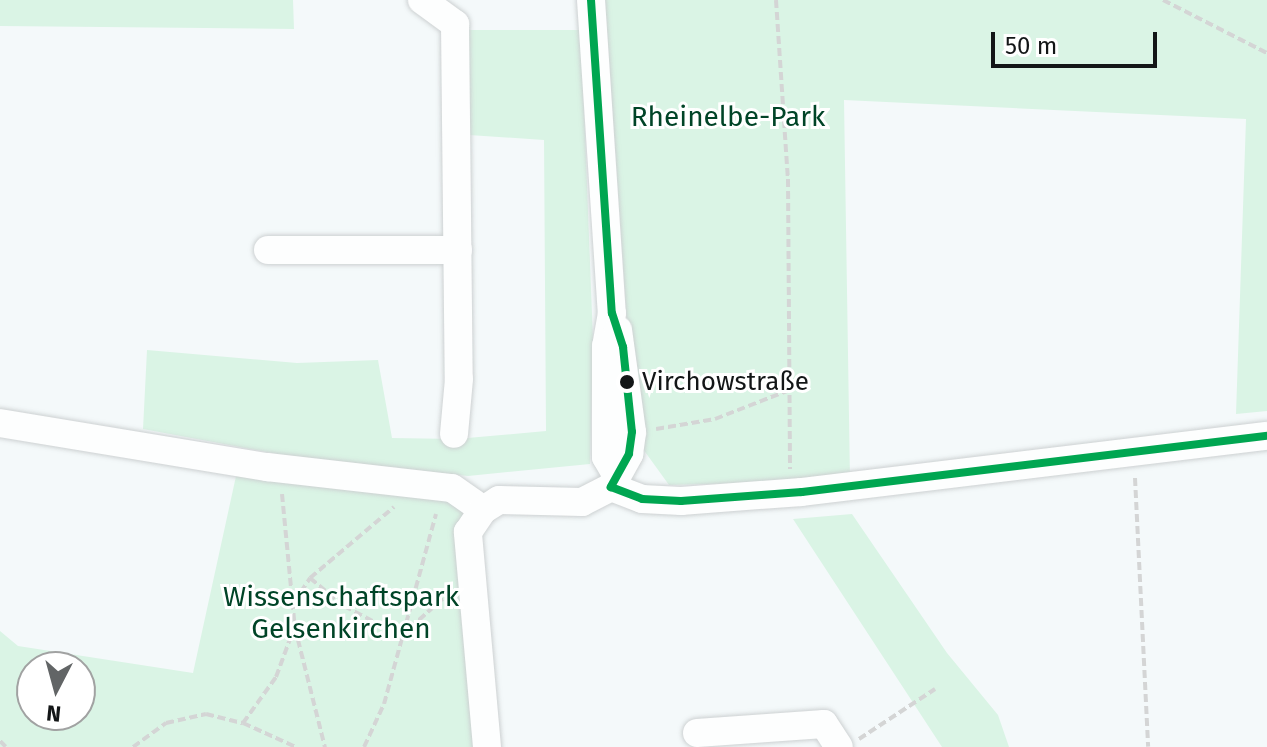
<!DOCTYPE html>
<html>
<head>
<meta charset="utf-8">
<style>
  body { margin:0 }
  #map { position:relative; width:1267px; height:747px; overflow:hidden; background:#f4f9fa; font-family:"Fira Sans",sans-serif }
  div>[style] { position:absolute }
  .green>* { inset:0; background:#daf4e5 }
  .path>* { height:4px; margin-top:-2px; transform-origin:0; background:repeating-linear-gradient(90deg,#d4d5d5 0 8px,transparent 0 12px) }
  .roads { filter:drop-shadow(0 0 2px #cdd1d2) drop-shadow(0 0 2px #cdd1d2) }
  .minor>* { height:28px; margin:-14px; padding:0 14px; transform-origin:14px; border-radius:14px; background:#fdfefe }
  .bus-1>* { height:8px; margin:-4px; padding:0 4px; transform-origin:4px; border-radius:4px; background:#00a651 }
  .dots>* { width:22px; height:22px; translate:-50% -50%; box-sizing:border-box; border:4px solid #fff; border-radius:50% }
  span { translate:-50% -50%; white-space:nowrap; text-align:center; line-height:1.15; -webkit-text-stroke:6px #fff; paint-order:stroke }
  .bus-label { font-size:26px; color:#131617 }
  .left { translate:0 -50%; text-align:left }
  .park-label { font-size:28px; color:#004427 }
  .north { position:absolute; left:16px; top:651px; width:80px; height:80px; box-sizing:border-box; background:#fff; border:2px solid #a1a2a2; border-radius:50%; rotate:186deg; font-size:22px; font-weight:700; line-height:32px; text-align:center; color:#131617 }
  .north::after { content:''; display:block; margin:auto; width:28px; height:36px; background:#626566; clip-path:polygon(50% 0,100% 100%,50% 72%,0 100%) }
  .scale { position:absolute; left:991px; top:32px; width:166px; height:36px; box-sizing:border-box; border:4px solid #131617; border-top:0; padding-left:10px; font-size:24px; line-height:28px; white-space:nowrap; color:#131617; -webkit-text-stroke:6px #fff; paint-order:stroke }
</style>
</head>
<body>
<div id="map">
  <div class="green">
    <i style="clip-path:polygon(0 0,293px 0,294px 29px,0 26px)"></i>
    <i style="clip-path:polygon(605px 0,1267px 0,1267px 411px,1236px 414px,1246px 119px,844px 100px,850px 480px,669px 485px,643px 449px,627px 324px)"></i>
    <i style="clip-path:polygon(466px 30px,581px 30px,593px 340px,590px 464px,468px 476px,283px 455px,143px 429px,147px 350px,297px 363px,378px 360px,392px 438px,456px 439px,546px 431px,544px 140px,469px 135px)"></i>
    <i style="clip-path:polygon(evenodd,238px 467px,412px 485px,469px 509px,477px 747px,0 747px,0 631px,18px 646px,193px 673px,238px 467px,32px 667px,80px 667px,80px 715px,32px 715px,32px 667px)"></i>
    <i style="clip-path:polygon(852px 514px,947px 653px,998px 715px,1009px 747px,942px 747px,793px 519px)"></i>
  </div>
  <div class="path">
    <i style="left:776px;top:0;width:179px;rotate:86.2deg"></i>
    <i style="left:788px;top:179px;width:290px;rotate:89.6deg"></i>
    <i style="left:1163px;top:0;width:117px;rotate:27deg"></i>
    <i style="left:656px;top:429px;width:60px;rotate:-9.6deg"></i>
    <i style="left:715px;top:419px;width:77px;rotate:-21.3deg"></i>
    <i style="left:1135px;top:478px;width:269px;rotate:87.2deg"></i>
    <i style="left:282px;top:494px;width:135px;rotate:84.5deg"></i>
    <i style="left:295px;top:628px;width:123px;rotate:75.9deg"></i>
    <i style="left:310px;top:578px;width:44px;rotate:39.5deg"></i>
    <i style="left:344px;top:606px;width:64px;rotate:27.8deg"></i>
    <i style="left:401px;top:636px;width:66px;rotate:-41.9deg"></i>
    <i style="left:294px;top:602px;width:29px;rotate:-56deg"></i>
    <i style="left:310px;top:578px;width:110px;rotate:-40.2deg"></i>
    <i style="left:243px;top:723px;width:57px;rotate:-54.3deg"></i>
    <i style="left:276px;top:677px;width:49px;rotate:-69.7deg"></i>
    <i style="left:859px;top:739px;width:91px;rotate:-33.3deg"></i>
    <i style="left:0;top:741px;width:8px;rotate:45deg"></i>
    <i style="left:133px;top:747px;width:41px;rotate:-36deg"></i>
    <i style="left:166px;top:723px;width:41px;rotate:-12.7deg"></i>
    <i style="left:206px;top:714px;width:38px;rotate:14deg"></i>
    <i style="left:243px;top:723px;width:58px;rotate:24.4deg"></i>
    <i style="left:364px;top:747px;width:47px;rotate:-65.1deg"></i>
    <i style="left:384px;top:704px;width:197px;rotate:-74.7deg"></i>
  </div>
  <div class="roads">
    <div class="minor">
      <i style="left:422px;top:0;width:41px;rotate:36deg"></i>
      <i style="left:455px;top:24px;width:355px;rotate:89.4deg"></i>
      <i style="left:459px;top:379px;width:55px;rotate:95.2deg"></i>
      <i style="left:591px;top:0;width:314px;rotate:86.2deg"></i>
      <i style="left:612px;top:313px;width:34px;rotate:100deg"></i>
      <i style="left:606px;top:346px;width:111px;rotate:90deg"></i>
      <i style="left:606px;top:457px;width:20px;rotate:60deg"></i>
      <i style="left:268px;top:250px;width:190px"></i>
      <i style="left:0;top:423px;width:271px;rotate:9.4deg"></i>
      <i style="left:267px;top:467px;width:186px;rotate:6.5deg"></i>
      <i style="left:452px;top:488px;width:38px;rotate:35deg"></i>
      <i style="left:611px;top:487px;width:33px;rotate:21deg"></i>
      <i style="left:642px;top:499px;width:39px;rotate:3deg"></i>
      <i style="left:681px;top:501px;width:121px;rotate:-4.3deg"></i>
      <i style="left:802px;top:492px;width:468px;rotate:-6.9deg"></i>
      <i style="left:611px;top:487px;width:38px;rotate:-61deg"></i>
      <i style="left:629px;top:454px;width:22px;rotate:-82deg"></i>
      <i style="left:632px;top:432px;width:103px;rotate:-97.8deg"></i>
      <i style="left:697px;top:733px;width:127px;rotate:-4.1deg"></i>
      <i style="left:824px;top:724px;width:27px;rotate:57deg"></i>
      <i style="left:487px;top:747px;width:216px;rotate:-95.1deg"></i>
      <i style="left:468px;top:532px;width:27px;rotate:-56deg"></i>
      <i style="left:483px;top:510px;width:19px;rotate:-32deg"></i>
      <i style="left:499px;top:500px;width:83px;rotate:1.4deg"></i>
      <i style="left:582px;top:502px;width:33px;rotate:-27deg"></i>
    </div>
  </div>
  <div class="bus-1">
    <i style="left:591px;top:0;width:314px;rotate:86.2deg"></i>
    <i style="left:612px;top:313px;width:36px;rotate:72deg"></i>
    <i style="left:623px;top:347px;width:85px;rotate:84deg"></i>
    <i style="left:632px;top:432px;width:22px;rotate:98deg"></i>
    <i style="left:629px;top:454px;width:38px;rotate:119deg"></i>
    <i style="left:611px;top:487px;width:33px;rotate:21deg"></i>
    <i style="left:642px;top:499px;width:39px;rotate:3deg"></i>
    <i style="left:681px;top:501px;width:121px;rotate:-4.3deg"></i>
    <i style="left:802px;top:492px;width:468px;rotate:-6.9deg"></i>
  </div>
  <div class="dots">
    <i style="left:627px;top:382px;background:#131617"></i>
  </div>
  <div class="bus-label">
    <span class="left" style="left:642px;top:382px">Virchowstraße</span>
  </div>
  <div class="park-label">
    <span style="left:728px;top:117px">Rheinelbe-Park</span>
    <span style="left:341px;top:613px">Wissenschaftspark<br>Gelsenkirchen</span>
  </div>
  <div class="north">N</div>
  <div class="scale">50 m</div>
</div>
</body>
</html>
